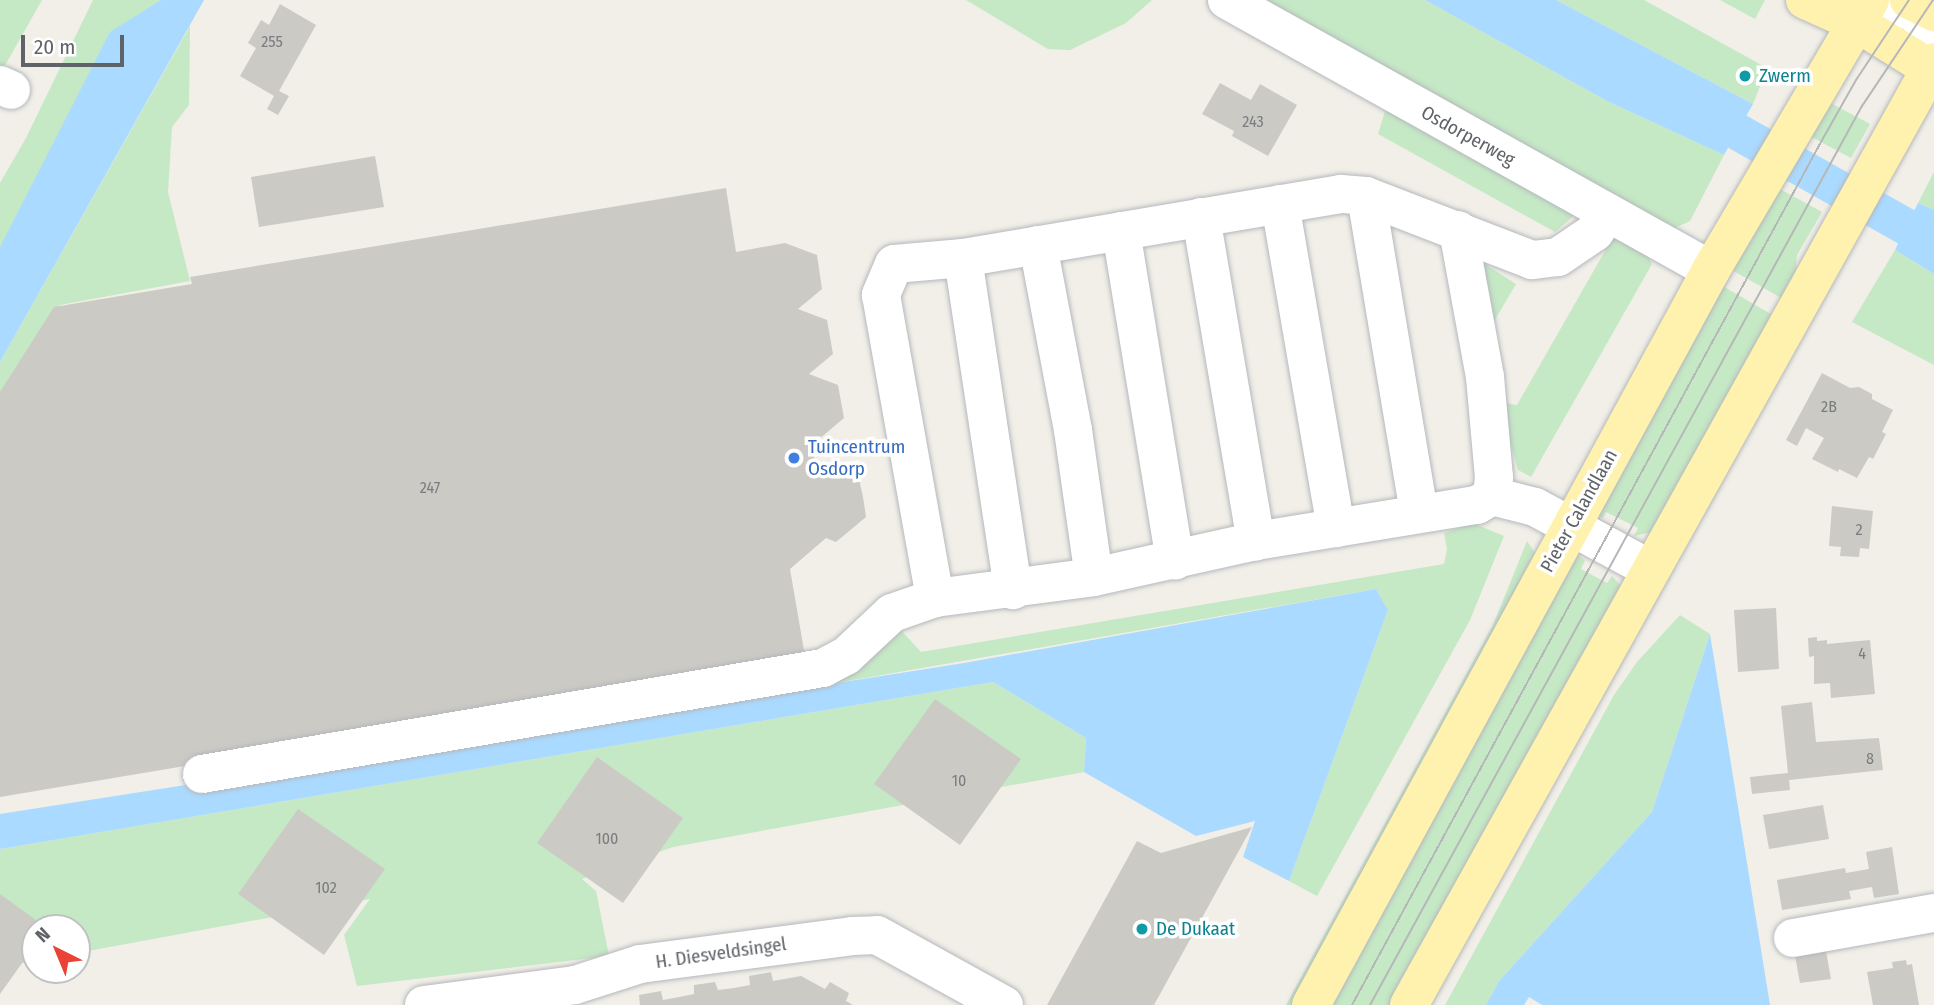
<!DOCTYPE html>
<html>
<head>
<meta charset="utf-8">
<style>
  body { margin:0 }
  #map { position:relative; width:1934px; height:1005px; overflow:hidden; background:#f1efe8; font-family:"Fira Sans Condensed",sans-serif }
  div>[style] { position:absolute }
  .green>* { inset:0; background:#c5e8c5 }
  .water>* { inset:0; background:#aadaff }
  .canal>* { height:37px; margin:-18.5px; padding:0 18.5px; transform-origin:18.5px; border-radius:18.5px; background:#aadaff }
  .building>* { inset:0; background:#cccac5 }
  .roads { filter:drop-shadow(0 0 2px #b5b8bc) drop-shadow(0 0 2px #b5b8bc) }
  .minor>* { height:38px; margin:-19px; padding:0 19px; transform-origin:19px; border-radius:19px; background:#fff }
  .major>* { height:38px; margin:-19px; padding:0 19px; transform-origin:19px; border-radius:19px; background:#fff2af }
  .tram>* { height:2px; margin:-1px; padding:0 1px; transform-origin:1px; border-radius:1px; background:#b6b7b8 }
  .dots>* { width:19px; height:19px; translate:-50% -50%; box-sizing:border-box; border:4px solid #fff; border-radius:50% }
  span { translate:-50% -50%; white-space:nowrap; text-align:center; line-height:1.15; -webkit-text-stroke:7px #fff; paint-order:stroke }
  .number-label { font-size:16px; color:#7a7d7f }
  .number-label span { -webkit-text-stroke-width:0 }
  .culture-label { font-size:19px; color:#0d838f }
  .left { translate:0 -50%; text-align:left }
  .street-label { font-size:19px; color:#5f6368 }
  .shop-label { font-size:19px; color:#366cbe }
  .north { position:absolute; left:21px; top:914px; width:70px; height:70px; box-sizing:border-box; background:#fff; border:2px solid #bfc1c3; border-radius:50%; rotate:317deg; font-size:19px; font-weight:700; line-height:28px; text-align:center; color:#5f6368 }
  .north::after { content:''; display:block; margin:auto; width:24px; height:32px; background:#ea4335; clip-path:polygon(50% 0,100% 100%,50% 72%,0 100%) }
  .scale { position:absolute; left:21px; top:35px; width:103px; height:32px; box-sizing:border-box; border:4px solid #5f6368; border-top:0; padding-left:9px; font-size:21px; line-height:24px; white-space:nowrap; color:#5f6368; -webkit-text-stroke:5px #fff; paint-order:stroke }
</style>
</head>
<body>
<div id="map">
  <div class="green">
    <i style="clip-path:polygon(0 0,42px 0,3px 69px,0 67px)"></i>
    <i style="clip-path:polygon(93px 0,161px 0,0 255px,0 183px,26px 138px)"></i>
    <i style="clip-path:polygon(966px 0,1152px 0,1126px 23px,1070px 50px,1048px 49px)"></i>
    <i style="clip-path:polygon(1265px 0,1425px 0,1607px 101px,1724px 155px,1690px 221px,1671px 230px)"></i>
    <i style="clip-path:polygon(1556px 0,1644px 0,1767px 68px,1753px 104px)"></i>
    <i style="clip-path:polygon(1720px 0,1765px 0,1755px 19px)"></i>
    <i style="clip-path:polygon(190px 26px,189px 105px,172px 127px,168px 192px,190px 281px,60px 305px,0 402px,0 362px)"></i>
    <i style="clip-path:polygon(1825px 100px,1870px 124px,1851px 158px,1806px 134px)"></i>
    <i style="clip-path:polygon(1386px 108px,1576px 214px,1555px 232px,1378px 134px)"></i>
    <i style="clip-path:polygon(1934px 172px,1934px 210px,1918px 203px)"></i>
    <i style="clip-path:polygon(1778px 188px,1822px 212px,1797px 255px,1794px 290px,1785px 300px,1730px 269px)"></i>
    <i style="clip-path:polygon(1608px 236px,1620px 240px,1648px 256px,1652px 264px,1531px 477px,1518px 470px,1498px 402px,1517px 405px,1605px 251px,1603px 244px)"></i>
    <i style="clip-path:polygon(1895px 250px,1934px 274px,1934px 365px,1852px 322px)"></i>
    <i style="clip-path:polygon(1474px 257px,1516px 284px,1487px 333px)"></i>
    <i style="clip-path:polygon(1721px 285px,1776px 317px,1652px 532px,1634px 536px,1638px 528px,1606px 512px,1603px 518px,1593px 513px)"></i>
    <i style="clip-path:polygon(1473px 523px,1504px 536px,1470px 620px,1317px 896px,1289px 881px,1388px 610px,1376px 589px,819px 686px,900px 629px,921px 652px,1444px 564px,1447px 549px,1444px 533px)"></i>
    <i style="clip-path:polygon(1527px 541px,1535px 553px,1296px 1005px,1286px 1005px,1493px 625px)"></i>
    <i style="clip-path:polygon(1573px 553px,1585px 560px,1581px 569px,1607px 583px,1612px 576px,1622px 587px,1395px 1005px,1321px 1005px)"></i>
    <i style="clip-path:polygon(1680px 615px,1710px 634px,1652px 812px,1499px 981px,1486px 1005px,1445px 1005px,1614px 695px,1637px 662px)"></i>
    <i style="clip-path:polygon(993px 682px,1086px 738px,1084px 772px,673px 847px,582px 879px,596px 891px,609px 956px,357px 986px,344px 935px,370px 899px,77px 953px,77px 928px,35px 928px,35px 961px,0 967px,0 849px)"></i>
  </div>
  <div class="water">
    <i style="clip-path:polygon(161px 0,204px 0,0 362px,0 247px,110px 32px)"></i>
    <i style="clip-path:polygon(1425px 0,1556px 0,1753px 104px,1724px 155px,1607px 101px)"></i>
    <i style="clip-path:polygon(1918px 203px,1934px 210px,1934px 274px,1895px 250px)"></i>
    <i style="clip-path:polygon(1376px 589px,1388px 610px,1289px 881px,1243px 857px,1255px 821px,1196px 836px,1084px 772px,1086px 738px,993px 682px,0 849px,0 814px,964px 663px)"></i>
    <i style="clip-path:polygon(1710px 634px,1770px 1005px,1542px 1005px,1529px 997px,1524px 1005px,1486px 1005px,1499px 981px,1652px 812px)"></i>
  </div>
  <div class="canal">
    <i style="left:1694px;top:107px;width:275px;rotate:29.4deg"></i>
  </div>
  <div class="building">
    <i style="clip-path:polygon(280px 4px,316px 25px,279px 91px,289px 96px,278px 115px,267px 109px,274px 96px,240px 76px,256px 48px,248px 43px,261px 20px,269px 25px)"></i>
    <i style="clip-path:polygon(1220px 83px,1251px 100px,1260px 84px,1297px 105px,1268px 156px,1232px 136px,1234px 131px,1202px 114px)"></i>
    <i style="clip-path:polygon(375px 156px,384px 207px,259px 227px,251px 177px)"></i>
    <i style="clip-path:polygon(726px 188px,736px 252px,785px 243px,817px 255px,822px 289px,798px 309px,827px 320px,833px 354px,809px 374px,838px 385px,844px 418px,818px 440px,812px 441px,816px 470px,823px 465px,859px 479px,863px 497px,866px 517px,836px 542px,826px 538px,790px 569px,806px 662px,0 797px,0 392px,54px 307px,192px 284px,190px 277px)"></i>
    <i style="clip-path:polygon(1822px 373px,1850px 388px,1859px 387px,1872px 394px,1872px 399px,1893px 410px,1882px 432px,1886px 434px,1873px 459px,1869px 457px,1857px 478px,1839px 469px,1838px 472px,1812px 459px,1824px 438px,1806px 428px,1797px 446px,1786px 440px)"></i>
    <i style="clip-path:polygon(1832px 506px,1873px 511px,1869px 549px,1860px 548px,1859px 557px,1840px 556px,1841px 547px,1829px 546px)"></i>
    <i style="clip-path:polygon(1776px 608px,1779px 669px,1738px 672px,1734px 610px)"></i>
    <i style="clip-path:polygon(1817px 637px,1817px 641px,1827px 640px,1827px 644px,1870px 640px,1875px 694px,1831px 698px,1830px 683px,1814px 684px,1814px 656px,1809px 657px,1808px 638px)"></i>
    <i style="clip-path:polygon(935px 699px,1021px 759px,960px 845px,874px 784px)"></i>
    <i style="clip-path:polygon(1812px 702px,1816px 742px,1879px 738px,1883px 770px,1789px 780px,1790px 790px,1752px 794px,1750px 777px,1788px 773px,1781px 706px)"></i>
    <i style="clip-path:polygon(597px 757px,683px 818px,623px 903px,537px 843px)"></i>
    <i style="clip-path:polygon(1823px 805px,1829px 839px,1769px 849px,1763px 815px)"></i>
    <i style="clip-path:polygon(298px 809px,385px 869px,324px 955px,238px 894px)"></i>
    <i style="clip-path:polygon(1252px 827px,1154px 1005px,1047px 1005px,1137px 841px,1161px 853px)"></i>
    <i style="clip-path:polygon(1892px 847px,1899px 894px,1874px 898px,1872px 887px,1849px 891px,1851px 899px,1782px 910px,1777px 880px,1845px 868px,1846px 873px,1869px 869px,1866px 852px)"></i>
    <i style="clip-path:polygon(0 894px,47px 928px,35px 928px,35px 945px,0 994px)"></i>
    <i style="clip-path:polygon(1826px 951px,1831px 979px,1800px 983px,1795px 956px)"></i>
    <i style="clip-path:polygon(1906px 960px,1907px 965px,1912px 964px,1919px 1005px,1873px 1005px,1867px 972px,1893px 968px,1892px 962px)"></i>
    <i style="clip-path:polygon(771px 972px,773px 981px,801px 976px,825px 989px,830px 982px,849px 993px,846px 1001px,853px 1005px,640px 1005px,639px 995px,661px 991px,663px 1000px,679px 997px,694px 994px,694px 985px,715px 982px,718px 990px,734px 988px,750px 985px,749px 976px)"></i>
  </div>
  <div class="roads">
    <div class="minor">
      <i style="left:1227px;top:0;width:554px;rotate:29.16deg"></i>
      <i style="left:1918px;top:4px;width:65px;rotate:79.4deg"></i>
      <i style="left:1857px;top:23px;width:64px;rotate:-17.3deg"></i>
      <i style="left:1918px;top:4px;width:5px;rotate:-53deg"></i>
      <i style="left:0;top:85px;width:12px;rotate:24deg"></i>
      <i style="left:1366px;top:196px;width:322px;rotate:80.5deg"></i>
      <i style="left:1280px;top:204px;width:329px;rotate:80.2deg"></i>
      <i style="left:1607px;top:214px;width:22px;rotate:124deg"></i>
      <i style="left:1595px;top:232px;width:45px;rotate:146deg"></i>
      <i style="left:1558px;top:257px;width:26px;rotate:173deg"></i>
      <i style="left:1532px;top:260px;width:178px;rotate:-158.9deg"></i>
      <i style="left:1366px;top:196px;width:25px;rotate:-175deg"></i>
      <i style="left:1341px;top:194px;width:383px;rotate:170.4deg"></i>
      <i style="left:963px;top:258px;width:69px;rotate:175deg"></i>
      <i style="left:894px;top:264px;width:34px;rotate:113deg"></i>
      <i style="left:881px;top:295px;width:308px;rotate:79.9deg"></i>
      <i style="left:935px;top:598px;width:160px;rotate:-7.5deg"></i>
      <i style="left:1094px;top:577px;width:166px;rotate:-12.5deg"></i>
      <i style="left:1256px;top:541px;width:224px;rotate:-9.3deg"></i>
      <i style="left:1477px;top:505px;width:17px;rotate:-31deg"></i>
      <i style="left:1492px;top:496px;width:44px;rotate:14.3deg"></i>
      <i style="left:1535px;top:507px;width:131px;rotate:28.3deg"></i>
      <i style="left:1201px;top:217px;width:329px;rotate:80.4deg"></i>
      <i style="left:1458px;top:230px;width:149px;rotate:79.6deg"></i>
      <i style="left:1485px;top:377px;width:100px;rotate:84.9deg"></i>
      <i style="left:1494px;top:477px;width:19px;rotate:96deg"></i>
      <i style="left:1121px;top:231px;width:334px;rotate:80.7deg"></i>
      <i style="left:1038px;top:245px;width:188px;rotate:79.3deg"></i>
      <i style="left:1073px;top:430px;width:148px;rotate:81.9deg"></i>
      <i style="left:963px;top:258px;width:336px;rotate:81.4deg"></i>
      <i style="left:202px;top:774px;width:630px;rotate:-9.69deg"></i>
      <i style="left:823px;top:668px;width:26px;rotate:-28deg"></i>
      <i style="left:846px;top:656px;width:63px;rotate:-43.1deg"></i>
      <i style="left:892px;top:613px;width:46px;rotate:-19.2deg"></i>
      <i style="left:1793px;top:938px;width:143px;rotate:-10.1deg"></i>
      <i style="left:424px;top:1005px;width:152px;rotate:-7.5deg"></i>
      <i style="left:575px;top:985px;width:68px;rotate:-17.9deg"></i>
      <i style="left:640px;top:964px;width:214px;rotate:-7.5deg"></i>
      <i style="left:852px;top:936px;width:25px;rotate:-2deg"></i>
      <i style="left:877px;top:935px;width:145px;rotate:28.9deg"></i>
    </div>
    <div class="major">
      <i style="left:1805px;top:0;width:57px;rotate:23.9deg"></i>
      <i style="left:1857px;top:23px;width:91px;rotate:31.9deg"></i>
      <i style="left:1909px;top:0;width:28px;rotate:26deg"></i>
      <i style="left:1311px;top:1005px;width:837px;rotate:-61.44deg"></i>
      <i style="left:1711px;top:270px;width:313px;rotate:-59.5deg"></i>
      <i style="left:1409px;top:1005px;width:1079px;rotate:-60.89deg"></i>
    </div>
  </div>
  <div class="tram">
    <i style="left:1352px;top:1005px;width:982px;rotate:-61.48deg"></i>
    <i style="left:1821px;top:142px;width:71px;rotate:-60.6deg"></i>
    <i style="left:1856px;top:80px;width:96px;rotate:-56.5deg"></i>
    <i style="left:1370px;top:1005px;width:1025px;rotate:-61.31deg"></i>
    <i style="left:1862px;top:106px;width:128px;rotate:-56.2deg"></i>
  </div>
  <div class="dots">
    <i style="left:1745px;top:76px;background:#0f9aa8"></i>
    <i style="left:794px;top:458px;background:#3f7fe0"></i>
    <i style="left:1142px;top:929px;background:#0f9aa8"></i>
  </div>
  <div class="number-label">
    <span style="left:272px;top:42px">255</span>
    <span style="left:1253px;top:122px">243</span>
    <span style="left:1829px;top:407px">2B</span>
    <span style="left:430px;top:488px">247</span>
    <span style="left:1859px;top:530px">2</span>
    <span style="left:1862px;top:654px">4</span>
    <span style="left:1870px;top:759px">8</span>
    <span style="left:959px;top:781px">10</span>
    <span style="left:607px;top:839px">100</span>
    <span style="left:326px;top:888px">102</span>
  </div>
  <div class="culture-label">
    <span class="left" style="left:1759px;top:76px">Zwerm</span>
    <span class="left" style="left:1156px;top:929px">De Dukaat</span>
  </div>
  <div class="street-label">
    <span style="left:1468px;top:136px;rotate:29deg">Osdorperweg</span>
    <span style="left:1579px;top:511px;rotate:-61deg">Pieter Calandlaan</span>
    <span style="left:721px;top:953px;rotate:-8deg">H. Diesveldsingel</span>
  </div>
  <div class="shop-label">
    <span class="left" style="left:808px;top:458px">Tuincentrum<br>Osdorp</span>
  </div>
  <div class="north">N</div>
  <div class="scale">20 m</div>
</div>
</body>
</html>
